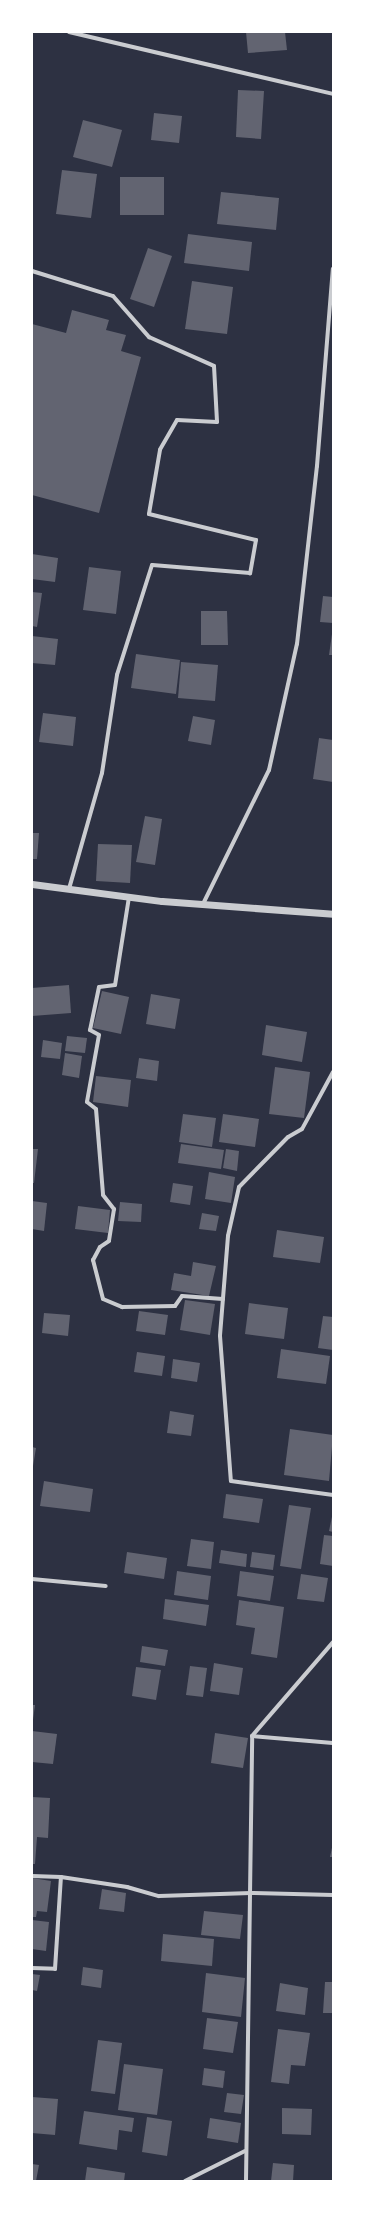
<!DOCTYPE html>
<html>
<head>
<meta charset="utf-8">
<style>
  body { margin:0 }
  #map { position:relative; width:365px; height:2213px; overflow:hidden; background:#2d3142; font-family:Commissioner,sans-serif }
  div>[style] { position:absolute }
  .building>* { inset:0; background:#626471 }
  .minor>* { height:4px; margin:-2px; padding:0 2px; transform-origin:2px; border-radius:2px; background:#caccd0 }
  .tertiary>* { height:7px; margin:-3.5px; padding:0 3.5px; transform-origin:3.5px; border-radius:3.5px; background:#caccd0 }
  span { translate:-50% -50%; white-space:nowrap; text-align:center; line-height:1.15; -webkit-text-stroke:3.5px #fff; paint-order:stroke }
  .frame { position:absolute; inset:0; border:33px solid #fff; pointer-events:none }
</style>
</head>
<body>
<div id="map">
  <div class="building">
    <i style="clip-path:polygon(246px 32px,285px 32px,287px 50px,248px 53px)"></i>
    <i style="clip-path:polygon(238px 90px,264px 91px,261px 139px,236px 137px)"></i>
    <i style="clip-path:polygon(154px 113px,182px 116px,179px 143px,151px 140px)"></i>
    <i style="clip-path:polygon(83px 120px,122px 130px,112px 167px,73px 157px)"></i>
    <i style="clip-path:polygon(62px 170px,97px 174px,91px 218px,56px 214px)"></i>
    <i style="clip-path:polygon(120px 177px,164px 177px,164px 215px,120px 215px)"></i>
    <i style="clip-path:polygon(221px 192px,279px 198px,276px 230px,217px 224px)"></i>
    <i style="clip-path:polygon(188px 234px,252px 242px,249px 271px,184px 263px)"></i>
    <i style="clip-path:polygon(148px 248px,172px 256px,154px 307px,130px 299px)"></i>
    <i style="clip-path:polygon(192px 281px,233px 287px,227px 334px,185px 329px)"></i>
    <i style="clip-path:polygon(72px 310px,109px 320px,106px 330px,126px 335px,121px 351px,141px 357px,99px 513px,32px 495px,32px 324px,66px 333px)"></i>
    <i style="clip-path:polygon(32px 554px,58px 558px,55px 582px,32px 579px)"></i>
    <i style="clip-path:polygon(89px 567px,121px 571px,116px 614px,83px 610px)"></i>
    <i style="clip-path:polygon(32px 592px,42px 593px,37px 627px,32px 626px)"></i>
    <i style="clip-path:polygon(323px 596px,333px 597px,333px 623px,320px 622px)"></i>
    <i style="clip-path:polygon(201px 611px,227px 611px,228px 645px,201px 645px)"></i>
    <i style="clip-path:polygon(332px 634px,333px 634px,333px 655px,329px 655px)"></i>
    <i style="clip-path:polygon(32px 636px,58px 639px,55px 665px,32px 663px)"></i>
    <i style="clip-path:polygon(136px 654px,180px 660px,176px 694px,131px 688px)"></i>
    <i style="clip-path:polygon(181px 662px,218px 665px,215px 701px,178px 698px)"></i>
    <i style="clip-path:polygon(43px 713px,76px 717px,73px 746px,39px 742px)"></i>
    <i style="clip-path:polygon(193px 716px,215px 720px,211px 745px,188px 741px)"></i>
    <i style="clip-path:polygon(319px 738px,333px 740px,333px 782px,313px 779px)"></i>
    <i style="clip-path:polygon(145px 816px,162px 819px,155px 865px,136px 862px)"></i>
    <i style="clip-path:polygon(32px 833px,39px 833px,37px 859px,32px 859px)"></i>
    <i style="clip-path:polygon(98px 844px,132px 845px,130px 883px,96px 881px)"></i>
    <i style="clip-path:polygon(69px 985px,71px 1013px,32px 1016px,32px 988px)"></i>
    <i style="clip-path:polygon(102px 991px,129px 997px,121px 1034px,93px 1028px)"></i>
    <i style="clip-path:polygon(151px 994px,180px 999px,175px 1029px,146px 1024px)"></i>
    <i style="clip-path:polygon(266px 1025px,307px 1032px,302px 1062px,262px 1055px)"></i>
    <i style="clip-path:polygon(67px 1036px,87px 1038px,85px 1053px,65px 1051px)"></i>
    <i style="clip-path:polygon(43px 1040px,62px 1043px,60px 1059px,41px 1057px)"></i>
    <i style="clip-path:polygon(65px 1053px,82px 1056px,79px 1078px,62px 1075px)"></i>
    <i style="clip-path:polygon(139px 1058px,159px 1061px,157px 1081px,136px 1078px)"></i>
    <i style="clip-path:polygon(275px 1067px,310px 1072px,304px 1118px,269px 1114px)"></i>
    <i style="clip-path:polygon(96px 1076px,131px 1080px,128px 1107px,93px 1102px)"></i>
    <i style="clip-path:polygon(183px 1114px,216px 1118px,212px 1147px,179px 1142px)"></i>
    <i style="clip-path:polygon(223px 1114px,259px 1119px,255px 1147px,219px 1142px)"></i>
    <i style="clip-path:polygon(181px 1144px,224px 1150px,221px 1169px,178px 1163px)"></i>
    <i style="clip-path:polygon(32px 1149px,38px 1149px,34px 1183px,32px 1183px)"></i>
    <i style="clip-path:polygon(226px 1149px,239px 1151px,237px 1171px,223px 1168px)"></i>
    <i style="clip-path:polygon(209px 1172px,235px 1177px,231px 1203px,205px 1199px)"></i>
    <i style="clip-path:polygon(173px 1183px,193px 1186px,190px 1205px,170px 1202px)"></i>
    <i style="clip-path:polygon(32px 1201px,47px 1203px,44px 1231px,32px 1229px)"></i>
    <i style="clip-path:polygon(120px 1202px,142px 1204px,141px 1222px,118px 1221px)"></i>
    <i style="clip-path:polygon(78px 1206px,110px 1210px,108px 1233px,75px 1229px)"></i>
    <i style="clip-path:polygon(202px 1213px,219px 1216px,216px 1231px,199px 1229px)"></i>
    <i style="clip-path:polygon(277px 1230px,324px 1237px,320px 1263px,273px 1257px)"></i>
    <i style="clip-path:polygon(193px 1262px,216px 1266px,209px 1296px,171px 1290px,174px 1273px,191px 1276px)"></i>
    <i style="clip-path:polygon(185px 1300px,215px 1304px,210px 1335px,180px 1330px)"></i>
    <i style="clip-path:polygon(249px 1303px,288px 1308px,284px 1339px,245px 1334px)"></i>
    <i style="clip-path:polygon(139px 1311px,168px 1315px,165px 1335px,136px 1331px)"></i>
    <i style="clip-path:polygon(44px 1313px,70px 1315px,68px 1336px,42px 1333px)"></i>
    <i style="clip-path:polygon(323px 1316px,333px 1317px,333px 1350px,318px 1348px)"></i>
    <i style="clip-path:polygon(281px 1349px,330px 1356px,326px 1384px,277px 1378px)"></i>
    <i style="clip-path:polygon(137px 1352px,165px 1356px,162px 1376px,134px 1372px)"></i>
    <i style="clip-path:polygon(173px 1359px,200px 1363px,197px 1382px,171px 1378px)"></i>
    <i style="clip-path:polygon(170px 1411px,194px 1415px,191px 1436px,167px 1433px)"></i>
    <i style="clip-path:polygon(290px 1429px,333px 1435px,329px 1481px,284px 1475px)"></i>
    <i style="clip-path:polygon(32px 1447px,36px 1448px,33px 1466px,32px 1466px)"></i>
    <i style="clip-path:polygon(44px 1481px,93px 1489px,90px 1512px,40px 1506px)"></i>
    <i style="clip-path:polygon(226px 1494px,263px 1499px,259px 1523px,223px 1518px)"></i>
    <i style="clip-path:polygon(289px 1505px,311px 1508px,301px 1569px,280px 1566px)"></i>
    <i style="clip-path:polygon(333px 1512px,333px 1532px,329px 1531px)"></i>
    <i style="clip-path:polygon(324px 1535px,333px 1536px,333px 1566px,320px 1564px)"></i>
    <i style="clip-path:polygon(191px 1539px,214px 1542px,211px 1569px,187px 1566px)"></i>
    <i style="clip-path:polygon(221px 1550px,247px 1554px,246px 1567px,219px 1563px)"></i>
    <i style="clip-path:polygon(127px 1552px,167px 1558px,164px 1579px,124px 1573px)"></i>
    <i style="clip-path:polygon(252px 1552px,275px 1555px,273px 1570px,250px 1567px)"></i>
    <i style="clip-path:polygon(177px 1571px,211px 1576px,208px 1600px,174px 1595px)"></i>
    <i style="clip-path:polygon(240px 1571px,274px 1576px,270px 1601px,237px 1596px)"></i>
    <i style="clip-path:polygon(301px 1574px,328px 1578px,324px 1602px,297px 1599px)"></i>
    <i style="clip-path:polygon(165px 1599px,209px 1605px,206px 1626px,163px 1619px)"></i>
    <i style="clip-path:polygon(239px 1600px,284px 1607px,277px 1658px,251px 1654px,255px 1628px,236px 1625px)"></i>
    <i style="clip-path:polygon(142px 1646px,168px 1650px,165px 1666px,140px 1662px)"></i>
    <i style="clip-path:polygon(214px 1663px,243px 1668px,239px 1695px,210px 1691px)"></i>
    <i style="clip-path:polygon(190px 1666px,207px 1668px,203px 1697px,186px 1695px)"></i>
    <i style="clip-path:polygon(136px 1667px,161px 1670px,156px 1700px,132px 1696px)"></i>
    <i style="clip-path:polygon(32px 1705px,35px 1705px,33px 1720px,32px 1720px)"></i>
    <i style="clip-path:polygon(32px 1731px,57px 1734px,53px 1764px,32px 1762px)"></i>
    <i style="clip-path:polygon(215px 1733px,248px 1738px,243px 1768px,211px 1763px)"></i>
    <i style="clip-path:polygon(32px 1797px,50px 1798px,48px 1838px,37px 1837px,35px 1864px,32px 1864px)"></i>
    <i style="clip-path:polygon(333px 1843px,333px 1857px,330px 1857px)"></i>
    <i style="clip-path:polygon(32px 1878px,51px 1881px,47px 1912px,37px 1911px,36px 1917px,32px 1917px)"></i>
    <i style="clip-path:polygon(102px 1889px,126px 1893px,124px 1912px,99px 1909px)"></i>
    <i style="clip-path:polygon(204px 1911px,243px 1915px,240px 1939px,201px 1935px)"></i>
    <i style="clip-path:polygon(32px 1920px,49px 1922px,46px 1951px,32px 1949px)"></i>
    <i style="clip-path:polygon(163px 1934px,214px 1939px,212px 1966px,161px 1961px)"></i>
    <i style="clip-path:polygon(83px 1967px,103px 1970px,101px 1988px,81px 1985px)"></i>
    <i style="clip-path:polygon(206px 1973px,245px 1978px,241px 2017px,202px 2012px)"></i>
    <i style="clip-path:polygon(32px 1974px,40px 1975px,37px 1991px,32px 1990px)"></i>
    <i style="clip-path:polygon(325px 1982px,333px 1982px,333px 2013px,323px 2013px)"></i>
    <i style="clip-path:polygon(280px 1983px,308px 1988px,305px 2015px,276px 2011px)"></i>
    <i style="clip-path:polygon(207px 2018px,238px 2022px,233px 2053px,203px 2049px)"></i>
    <i style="clip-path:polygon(278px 2029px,310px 2033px,305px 2066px,291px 2065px,289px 2084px,271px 2082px)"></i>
    <i style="clip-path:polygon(98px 2040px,122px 2043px,115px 2094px,91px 2091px)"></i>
    <i style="clip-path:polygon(124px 2064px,163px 2069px,157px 2115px,118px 2110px)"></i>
    <i style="clip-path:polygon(204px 2068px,225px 2071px,223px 2088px,202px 2085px)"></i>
    <i style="clip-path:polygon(227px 2093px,244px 2095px,241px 2114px,224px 2112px)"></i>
    <i style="clip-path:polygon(32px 2097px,58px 2099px,55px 2135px,32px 2133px)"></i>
    <i style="clip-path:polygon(282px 2108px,312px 2109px,311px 2135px,282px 2134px)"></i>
    <i style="clip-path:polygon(84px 2111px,134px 2118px,132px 2132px,119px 2130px,117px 2150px,79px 2144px)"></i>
    <i style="clip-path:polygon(147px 2117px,172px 2121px,167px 2156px,142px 2152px)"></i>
    <i style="clip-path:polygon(210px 2118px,241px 2123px,238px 2143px,207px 2138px)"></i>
    <i style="clip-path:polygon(273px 2163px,294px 2165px,293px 2181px,271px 2181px)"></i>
    <i style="clip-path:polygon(32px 2164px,39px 2165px,36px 2181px,32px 2181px)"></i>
    <i style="clip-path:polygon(87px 2167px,125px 2173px,124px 2181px,85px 2181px)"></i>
  </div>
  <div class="minor">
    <i style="left:69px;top:32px;width:271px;rotate:13.2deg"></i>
    <i style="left:32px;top:271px;width:85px;rotate:17.2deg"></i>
    <i style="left:113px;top:296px;width:55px;rotate:48.7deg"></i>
    <i style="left:149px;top:337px;width:71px;rotate:24deg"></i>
    <i style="left:214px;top:366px;width:56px;rotate:86.9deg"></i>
    <i style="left:217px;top:422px;width:40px;rotate:-177.1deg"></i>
    <i style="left:177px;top:420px;width:34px;rotate:120deg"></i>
    <i style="left:160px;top:450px;width:65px;rotate:99.8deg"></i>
    <i style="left:149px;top:514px;width:110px;rotate:13.7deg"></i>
    <i style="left:256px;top:540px;width:34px;rotate:100deg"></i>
    <i style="left:250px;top:573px;width:98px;rotate:-175.3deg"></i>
    <i style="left:152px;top:565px;width:115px;rotate:107.7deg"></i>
    <i style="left:117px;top:675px;width:99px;rotate:98.7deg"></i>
    <i style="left:102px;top:773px;width:121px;rotate:105.9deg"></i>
    <i style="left:129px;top:897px;width:89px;rotate:99deg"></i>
    <i style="left:115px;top:985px;width:16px;rotate:173deg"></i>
    <i style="left:99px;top:987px;width:44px;rotate:101.8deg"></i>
    <i style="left:90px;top:1030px;width:10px;rotate:29deg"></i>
    <i style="left:99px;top:1035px;width:68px;rotate:100.2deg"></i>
    <i style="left:87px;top:1102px;width:11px;rotate:38deg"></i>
    <i style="left:96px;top:1109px;width:86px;rotate:85.3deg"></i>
    <i style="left:103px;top:1195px;width:18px;rotate:52deg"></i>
    <i style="left:114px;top:1209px;width:32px;rotate:99deg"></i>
    <i style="left:109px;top:1241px;width:11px;rotate:146deg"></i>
    <i style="left:100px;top:1247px;width:15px;rotate:118deg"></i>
    <i style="left:93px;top:1260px;width:40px;rotate:75.6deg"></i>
    <i style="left:103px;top:1299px;width:21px;rotate:23deg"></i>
    <i style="left:122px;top:1307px;width:53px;rotate:-1.1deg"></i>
    <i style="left:175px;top:1306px;width:12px;rotate:-55deg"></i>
    <i style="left:182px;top:1296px;width:41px;rotate:4.2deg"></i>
    <i style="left:203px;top:904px;width:149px;rotate:-63.8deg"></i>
    <i style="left:269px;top:770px;width:129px;rotate:-77.5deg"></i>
    <i style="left:297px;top:644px;width:179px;rotate:-83.6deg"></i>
    <i style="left:317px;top:466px;width:198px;rotate:-85.4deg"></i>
    <i style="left:333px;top:1072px;width:65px;rotate:118.5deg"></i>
    <i style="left:302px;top:1129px;width:16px;rotate:150deg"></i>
    <i style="left:288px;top:1137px;width:70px;rotate:134.4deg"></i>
    <i style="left:239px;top:1187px;width:50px;rotate:102.7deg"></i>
    <i style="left:228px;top:1236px;width:100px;rotate:94.6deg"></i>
    <i style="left:220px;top:1336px;width:145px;rotate:85.7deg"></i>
    <i style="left:231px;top:1481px;width:103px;rotate:7.8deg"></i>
    <i style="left:32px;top:1579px;width:74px;rotate:5.4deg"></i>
    <i style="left:252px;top:1736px;width:81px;rotate:4.9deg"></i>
    <i style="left:32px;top:1876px;width:29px;rotate:2deg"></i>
    <i style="left:61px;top:1877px;width:67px;rotate:8.6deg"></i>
    <i style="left:127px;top:1887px;width:33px;rotate:16deg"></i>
    <i style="left:159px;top:1896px;width:92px;rotate:-1.9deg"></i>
    <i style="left:251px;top:1893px;width:82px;rotate:1.4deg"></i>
    <i style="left:32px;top:1968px;width:23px;rotate:2deg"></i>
    <i style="left:55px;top:1969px;width:92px;rotate:-86.3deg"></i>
    <i style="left:185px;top:2181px;width:67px;rotate:-26.6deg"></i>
    <i style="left:246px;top:2181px;width:445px;rotate:-89.2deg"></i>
    <i style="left:252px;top:1736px;width:124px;rotate:-49.2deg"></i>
  </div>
  <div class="tertiary">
    <i style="left:32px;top:884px;width:131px;rotate:7.5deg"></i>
    <i style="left:162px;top:901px;width:171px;rotate:4.3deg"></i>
  </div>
  <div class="frame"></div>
</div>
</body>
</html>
